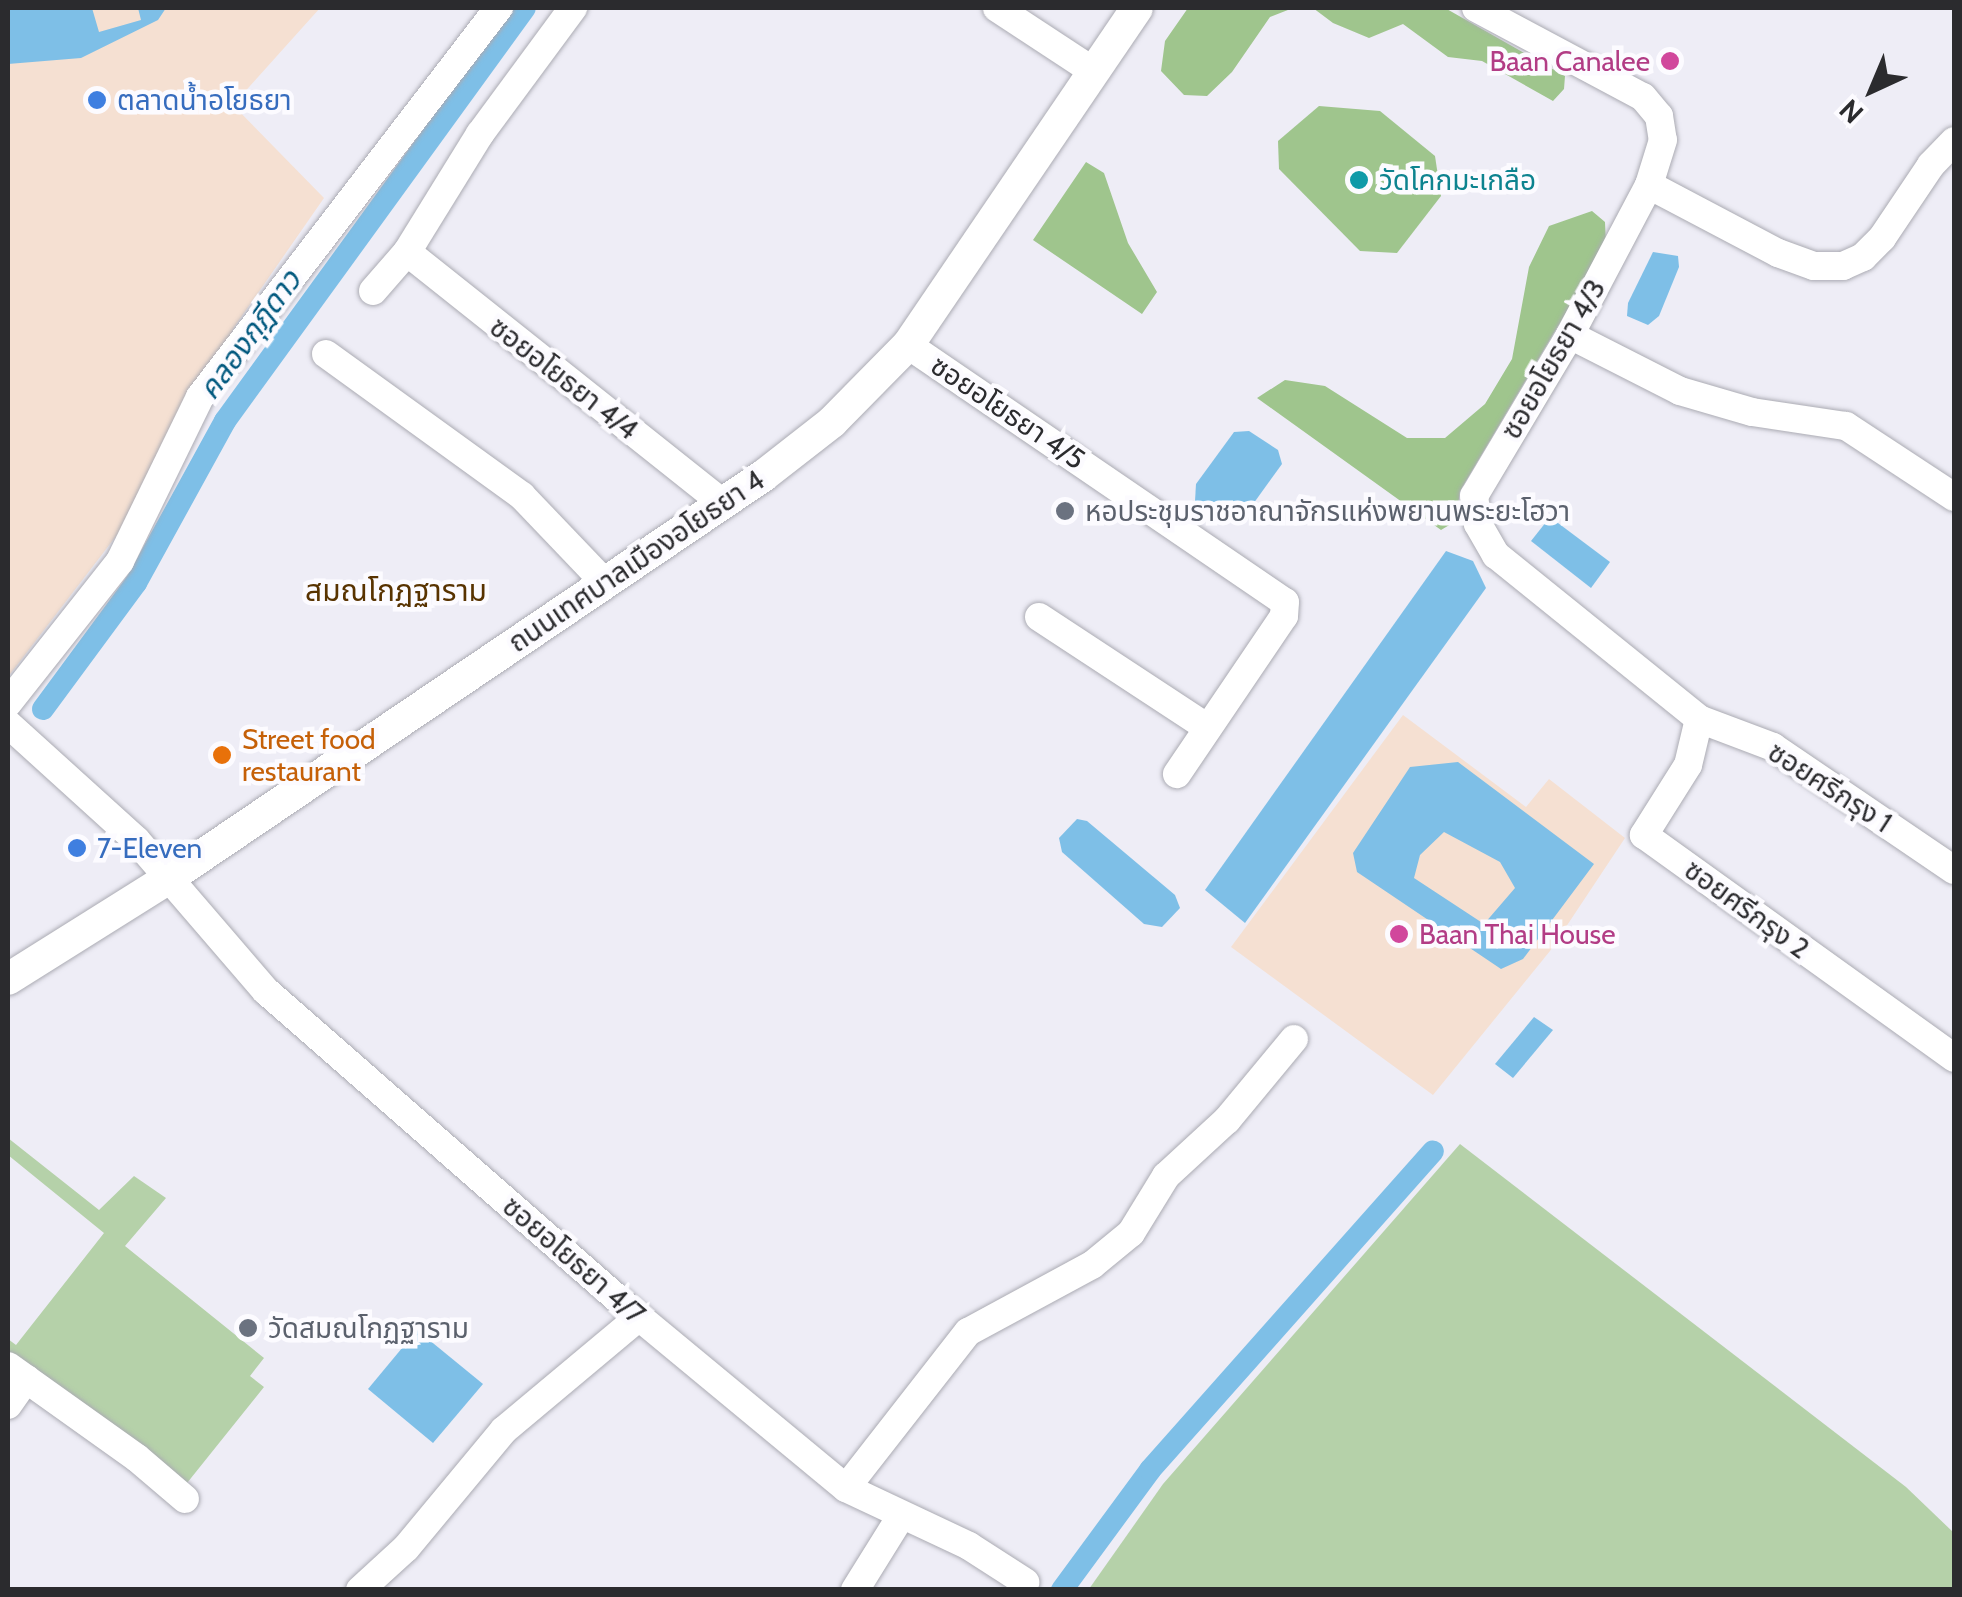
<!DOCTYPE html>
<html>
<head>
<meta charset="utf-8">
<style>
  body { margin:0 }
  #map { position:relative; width:1962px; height:1597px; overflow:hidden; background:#eeedf6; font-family:Cabin,"Noto Sans Thai",sans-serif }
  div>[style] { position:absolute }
  .commercial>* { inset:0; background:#f5e0d2 }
  .green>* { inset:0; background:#b5d1a9 }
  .forest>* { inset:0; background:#9fc58d }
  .water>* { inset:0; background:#7ebfe7 }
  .canal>* { height:22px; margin:-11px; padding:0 11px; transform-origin:11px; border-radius:11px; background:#7ebfe7 }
  .roads { filter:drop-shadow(0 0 2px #ababb3) drop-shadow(0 0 2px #ababb3) }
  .minor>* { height:28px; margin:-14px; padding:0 14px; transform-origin:14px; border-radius:14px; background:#fff }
  .tertiary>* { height:32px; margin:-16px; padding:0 16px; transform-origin:16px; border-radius:16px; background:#fff }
  .dots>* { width:28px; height:28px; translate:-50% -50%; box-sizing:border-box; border:5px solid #fcfbff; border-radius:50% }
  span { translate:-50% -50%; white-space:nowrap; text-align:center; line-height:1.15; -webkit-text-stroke:9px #fcfbff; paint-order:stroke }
  .hotel-label { font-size:28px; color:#b23c85 }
  .right { translate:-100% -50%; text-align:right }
  .left { translate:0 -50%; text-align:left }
  .shop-label { font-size:28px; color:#366cbe }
  .culture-label { font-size:28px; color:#0d838f }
  .street-label { font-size:28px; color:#2b2b2e }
  .worship-label { font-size:28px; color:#5b616d }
  .food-label { font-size:28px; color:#c56008 }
  .water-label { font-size:30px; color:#00587e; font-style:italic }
  .neighbourhood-label { font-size:30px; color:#583300 }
  .frame { position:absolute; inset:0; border:10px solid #2b2b2e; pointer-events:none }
  .north { position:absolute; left:1822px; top:40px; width:100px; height:100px; -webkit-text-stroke:8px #fcfbff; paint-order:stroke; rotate:224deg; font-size:28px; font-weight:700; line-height:40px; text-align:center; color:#2b2b2e }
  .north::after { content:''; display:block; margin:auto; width:35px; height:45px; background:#2b2b2e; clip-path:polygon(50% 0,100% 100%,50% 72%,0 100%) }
</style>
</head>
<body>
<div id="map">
  <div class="commercial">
    <i style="clip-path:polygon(8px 8px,320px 8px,233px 105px,324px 198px,235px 326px,120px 531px,8px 677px)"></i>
    <i style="clip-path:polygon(1403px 715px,1526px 807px,1549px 779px,1625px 838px,1550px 951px,1433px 1095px,1231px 947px)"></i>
  </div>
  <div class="green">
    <i style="clip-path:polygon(8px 1138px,99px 1210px,134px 1176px,166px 1198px,125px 1246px,264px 1358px,250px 1376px,264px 1387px,171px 1503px,8px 1367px,8px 1339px,16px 1345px,104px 1233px,8px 1155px)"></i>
    <i style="clip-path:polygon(1460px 1144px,1906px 1487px,1954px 1533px,1954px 1589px,1089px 1589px,1163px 1484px)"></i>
  </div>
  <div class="forest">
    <i style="clip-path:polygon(1188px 8px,1293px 8px,1270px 17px,1232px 72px,1207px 96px,1184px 95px,1161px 71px,1165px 41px)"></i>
    <i style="clip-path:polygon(1313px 8px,1445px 8px,1565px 76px,1564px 89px,1553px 101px,1482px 61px,1448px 57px,1403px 24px,1369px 38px,1333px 23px)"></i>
    <i style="clip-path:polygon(1319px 106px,1380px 111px,1435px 156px,1441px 196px,1397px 253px,1360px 251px,1279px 169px,1278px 141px)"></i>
    <i style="clip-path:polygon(1086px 162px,1104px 173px,1128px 243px,1157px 292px,1142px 314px,1033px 240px)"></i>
    <i style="clip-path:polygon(1592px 211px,1605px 222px,1606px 245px,1460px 491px,1456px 521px,1441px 530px,1257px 398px,1285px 380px,1325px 386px,1407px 438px,1445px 438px,1485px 404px,1512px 359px,1529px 267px,1549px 226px)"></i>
  </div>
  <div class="water">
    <i style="clip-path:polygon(8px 8px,92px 8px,99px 32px,141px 20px,138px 8px,166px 8px,158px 20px,81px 58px,8px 64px)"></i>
    <i style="clip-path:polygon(1653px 252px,1678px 256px,1679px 267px,1659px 316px,1648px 325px,1627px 316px,1628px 303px)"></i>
    <i style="clip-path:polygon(1249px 431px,1278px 450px,1282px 464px,1243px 518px,1228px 522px,1195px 501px,1196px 484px,1234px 432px)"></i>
    <i style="clip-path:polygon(1550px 517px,1610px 562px,1591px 588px,1531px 541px)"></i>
    <i style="clip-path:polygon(1446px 551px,1473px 561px,1486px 588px,1245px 923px,1205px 890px)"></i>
    <i style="clip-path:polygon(evenodd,1458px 762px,1594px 864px,1523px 959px,1501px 969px,1357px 872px,1353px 853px,1410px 767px,1458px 762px,1444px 832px,1500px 862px,1515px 888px,1484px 924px,1414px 878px,1420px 855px,1444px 832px)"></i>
    <i style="clip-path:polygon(1077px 819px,1087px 821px,1175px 895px,1180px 908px,1162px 927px,1144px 924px,1062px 852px,1059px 838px)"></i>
    <i style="clip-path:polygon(1534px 1017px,1553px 1030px,1513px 1078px,1495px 1064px)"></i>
    <i style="clip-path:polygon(417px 1330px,483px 1384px,433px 1443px,368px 1389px)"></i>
  </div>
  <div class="canal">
    <i style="left:43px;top:709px;width:157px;rotate:-53.6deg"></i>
    <i style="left:136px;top:583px;width:185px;rotate:-61.2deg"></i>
    <i style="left:225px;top:421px;width:510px;rotate:-54.01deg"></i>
    <i style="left:1062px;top:1590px;width:149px;rotate:-53.7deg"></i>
    <i style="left:1150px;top:1470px;width:426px;rotate:-48.4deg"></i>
  </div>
  <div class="roads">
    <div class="minor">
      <i style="left:997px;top:8px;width:115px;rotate:33.3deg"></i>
      <i style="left:1476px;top:8px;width:189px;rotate:28.1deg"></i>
      <i style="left:1643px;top:97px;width:25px;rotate:50deg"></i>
      <i style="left:1659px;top:116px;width:24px;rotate:81deg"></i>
      <i style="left:1663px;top:140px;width:47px;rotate:107.3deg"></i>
      <i style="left:1649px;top:185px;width:170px;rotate:117.8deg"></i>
      <i style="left:1570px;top:335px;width:187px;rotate:120.8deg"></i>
      <i style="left:1474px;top:496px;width:28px;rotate:82deg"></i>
      <i style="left:1478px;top:524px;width:36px;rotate:60deg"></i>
      <i style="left:1496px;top:555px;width:261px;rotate:38.9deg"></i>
      <i style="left:1699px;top:719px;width:79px;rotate:20.7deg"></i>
      <i style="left:1773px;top:747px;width:219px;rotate:34.2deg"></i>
      <i style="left:1649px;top:185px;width:146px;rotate:27.8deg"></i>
      <i style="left:1778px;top:253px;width:38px;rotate:20deg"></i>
      <i style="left:1814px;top:266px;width:29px"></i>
      <i style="left:1843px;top:266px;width:22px;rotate:-24deg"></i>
      <i style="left:1863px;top:257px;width:27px;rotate:-45deg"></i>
      <i style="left:1882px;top:238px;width:88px;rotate:-56.1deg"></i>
      <i style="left:1931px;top:165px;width:33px;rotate:-46deg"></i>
      <i style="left:407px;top:252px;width:404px;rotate:38.5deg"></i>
      <i style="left:373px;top:291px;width:52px;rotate:-48.9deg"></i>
      <i style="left:407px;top:252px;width:139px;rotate:-58.3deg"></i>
      <i style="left:480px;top:134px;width:157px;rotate:-53.6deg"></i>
      <i style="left:1570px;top:335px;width:123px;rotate:27deg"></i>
      <i style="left:1680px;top:391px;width:75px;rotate:16.3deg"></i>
      <i style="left:1752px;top:412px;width:95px;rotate:8.5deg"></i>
      <i style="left:1846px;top:426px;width:129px;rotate:33.3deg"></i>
      <i style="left:908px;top:345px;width:456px;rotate:34.3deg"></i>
      <i style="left:1285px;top:602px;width:14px;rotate:94deg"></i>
      <i style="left:1284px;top:616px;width:191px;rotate:124.1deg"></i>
      <i style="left:326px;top:354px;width:242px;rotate:35.9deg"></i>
      <i style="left:522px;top:496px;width:120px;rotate:46.3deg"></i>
      <i style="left:1039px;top:617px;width:202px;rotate:33.3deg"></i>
      <i style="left:8px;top:703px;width:181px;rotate:-51.7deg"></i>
      <i style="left:120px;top:561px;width:182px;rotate:-64deg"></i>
      <i style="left:200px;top:397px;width:491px;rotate:-52.5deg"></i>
      <i style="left:1699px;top:719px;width:47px;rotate:103.4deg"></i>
      <i style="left:1688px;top:765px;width:83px;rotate:122.2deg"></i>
      <i style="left:1644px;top:835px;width:382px;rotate:35.7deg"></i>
      <i style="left:8px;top:724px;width:173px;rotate:42.2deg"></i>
      <i style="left:136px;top:840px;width:199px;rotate:49.3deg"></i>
      <i style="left:266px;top:991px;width:495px;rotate:41.2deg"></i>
      <i style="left:639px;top:1317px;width:268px;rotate:39.6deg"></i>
      <i style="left:846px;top:1488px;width:136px;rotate:25.2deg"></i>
      <i style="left:969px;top:1546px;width:67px;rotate:32.7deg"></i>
      <i style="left:8px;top:1366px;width:158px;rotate:35.5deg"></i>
      <i style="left:137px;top:1458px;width:63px;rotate:40.5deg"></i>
      <i style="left:8px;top:1405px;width:32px;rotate:-55deg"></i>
      <i style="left:846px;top:1488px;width:198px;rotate:-52deg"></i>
      <i style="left:968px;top:1332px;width:141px;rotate:-28.4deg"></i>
      <i style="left:1092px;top:1265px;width:50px;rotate:-39.4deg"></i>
      <i style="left:1131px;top:1233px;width:67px;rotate:-58.4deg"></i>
      <i style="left:1166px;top:1176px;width:83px;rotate:-42.6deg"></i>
      <i style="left:1227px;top:1120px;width:105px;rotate:-50.4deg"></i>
      <i style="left:360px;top:1590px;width:62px;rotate:-42.4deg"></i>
      <i style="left:406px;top:1548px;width:153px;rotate:-50.3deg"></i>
      <i style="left:504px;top:1430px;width:176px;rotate:-39.9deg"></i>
      <i style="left:855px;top:1590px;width:87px;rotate:-58.1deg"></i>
    </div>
    <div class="tertiary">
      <i style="left:8px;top:979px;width:190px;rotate:-32.1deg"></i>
      <i style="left:169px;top:878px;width:717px;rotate:-34.09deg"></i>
      <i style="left:763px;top:476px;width:88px;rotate:-38deg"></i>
      <i style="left:832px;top:422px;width:108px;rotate:-45.4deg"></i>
      <i style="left:908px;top:345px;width:407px;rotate:-55.8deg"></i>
    </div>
  </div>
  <div class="dots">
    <i style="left:1670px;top:61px;background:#d1479c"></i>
    <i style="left:97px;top:100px;background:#3f7fe0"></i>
    <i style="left:1359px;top:180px;background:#0f9aa8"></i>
    <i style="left:1065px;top:511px;background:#6b7280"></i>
    <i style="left:222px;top:755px;background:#e8710a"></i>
    <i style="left:77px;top:848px;background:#3f7fe0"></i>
    <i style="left:1399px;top:934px;background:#d1479c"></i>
    <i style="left:248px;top:1328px;background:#6b7280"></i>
  </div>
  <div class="hotel-label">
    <span class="right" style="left:1650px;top:61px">Baan Canalee</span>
    <span class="left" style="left:1419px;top:934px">Baan Thai House</span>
  </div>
  <div class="shop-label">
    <span class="left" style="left:117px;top:100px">ตลาดน้ำอโยธยา</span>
    <span class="left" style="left:97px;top:848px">7-Eleven</span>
  </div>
  <div class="culture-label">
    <span class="left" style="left:1379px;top:180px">วัดโคกมะเกลือ</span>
  </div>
  <div class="street-label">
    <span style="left:1553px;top:359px;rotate:-60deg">ซอยอโยธยา 4/3</span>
    <span style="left:564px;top:378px;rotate:38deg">ซอยอโยธยา 4/4</span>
    <span style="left:1008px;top:412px;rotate:34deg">ซอยอโยธยา 4/5</span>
    <span style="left:636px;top:561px;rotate:-34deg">ถนนเทศบาลเมืองอโยธยา 4</span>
    <span style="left:1830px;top:787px;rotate:33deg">ซอยศรีกรุง 1</span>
    <span style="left:1747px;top:909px;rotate:36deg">ซอยศรีกรุง 2</span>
    <span style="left:574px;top:1260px;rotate:41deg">ซอยอโยธยา 4/7</span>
  </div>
  <div class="worship-label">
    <span class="left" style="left:1085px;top:511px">หอประชุมราชอาณาจักรแห่งพยานพระยะโฮวา</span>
    <span class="left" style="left:268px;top:1328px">วัดสมณโกฏฐาราม</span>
  </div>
  <div class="food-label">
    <span class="left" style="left:242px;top:755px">Street food<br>restaurant</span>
  </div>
  <div class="water-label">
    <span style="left:250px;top:335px;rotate:-54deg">คลองกุฎีดาว</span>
  </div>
  <div class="neighbourhood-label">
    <span style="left:396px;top:591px">สมณโกฏฐาราม</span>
  </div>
  <div class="frame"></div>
  <div class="north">N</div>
</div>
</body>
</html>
